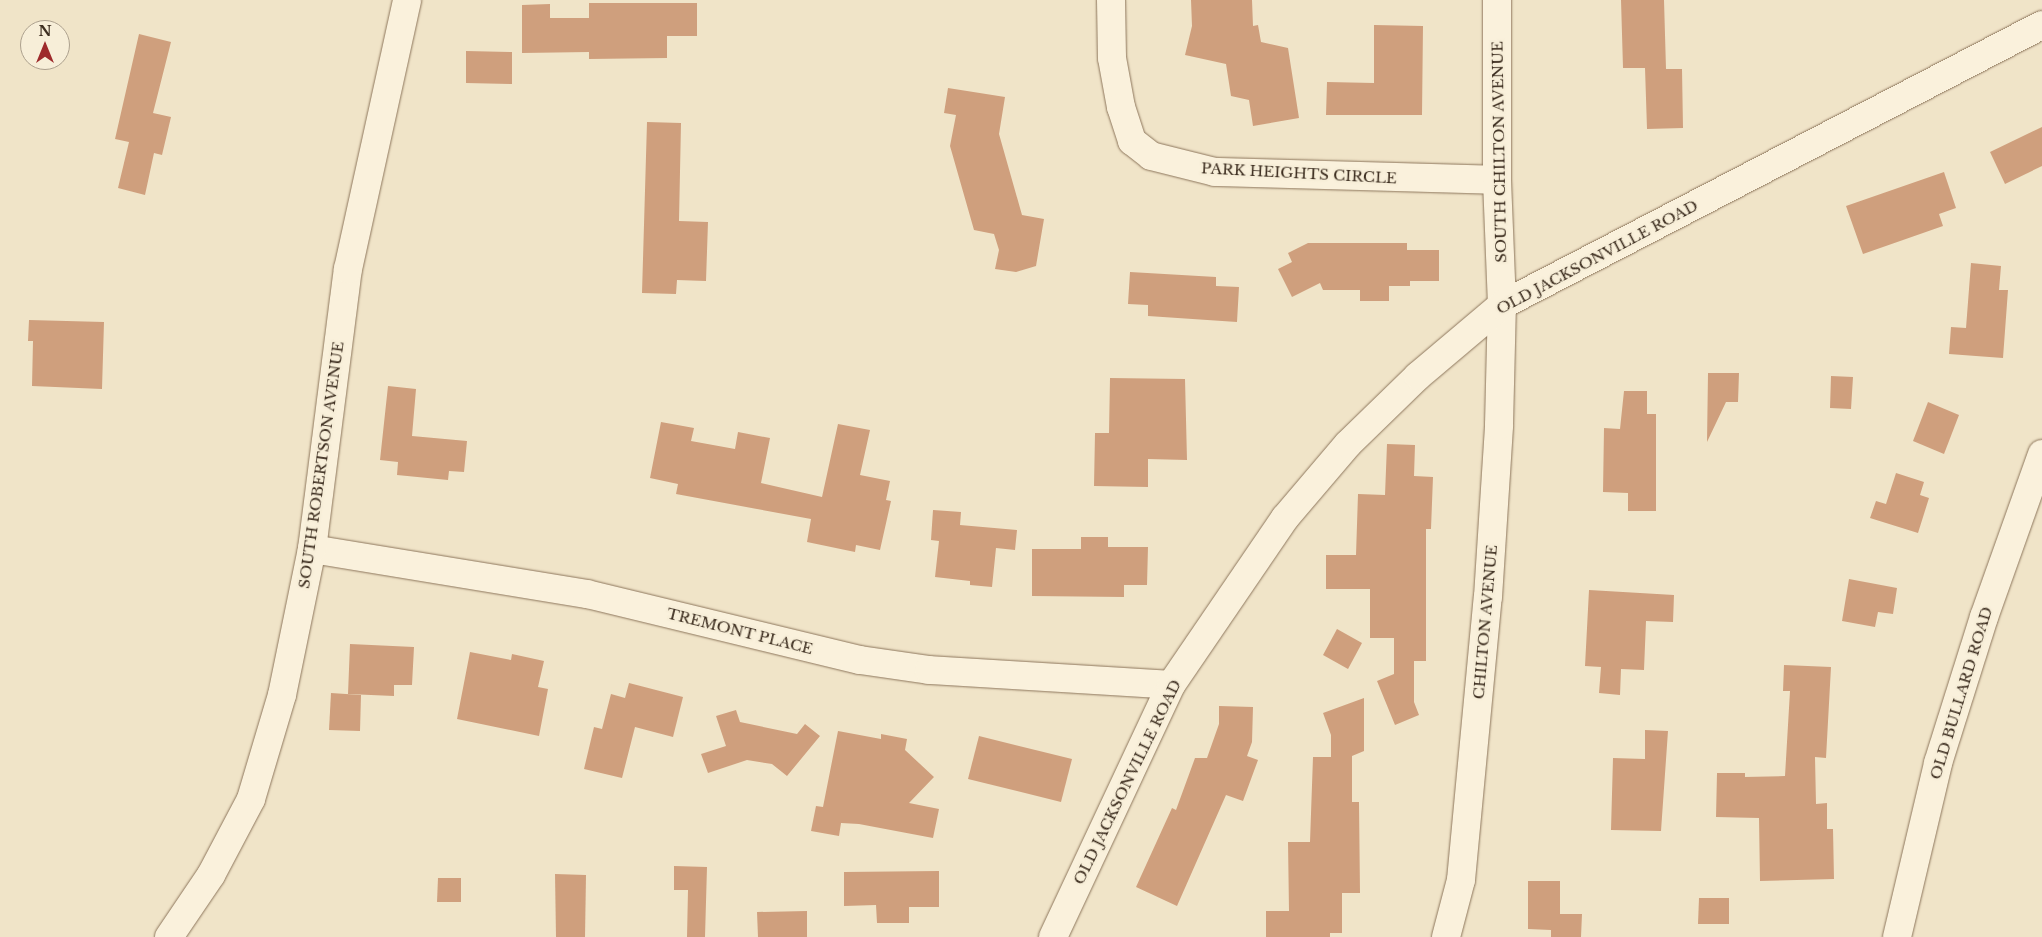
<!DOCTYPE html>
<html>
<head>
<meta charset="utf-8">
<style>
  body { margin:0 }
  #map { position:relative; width:2042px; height:937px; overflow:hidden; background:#f0e4c8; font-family:"Libre Baskerville",serif }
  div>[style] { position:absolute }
  .building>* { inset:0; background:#cf9f7d }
  .roads { filter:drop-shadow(0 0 1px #8d765c) drop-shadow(0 0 1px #8d765c) }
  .street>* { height:28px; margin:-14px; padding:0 14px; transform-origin:14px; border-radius:14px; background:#faf1dc }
  .secondary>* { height:28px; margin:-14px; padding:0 14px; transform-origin:14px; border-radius:14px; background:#faf1dc }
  span { translate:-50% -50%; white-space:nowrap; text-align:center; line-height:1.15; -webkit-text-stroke:4.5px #f7eed8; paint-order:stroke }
  .street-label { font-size:15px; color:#3d2e20 }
  .north { position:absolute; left:20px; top:20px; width:50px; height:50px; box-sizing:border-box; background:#f7eed8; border:1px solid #ada18e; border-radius:50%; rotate:0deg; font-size:14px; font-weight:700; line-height:20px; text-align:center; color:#3d2e20 }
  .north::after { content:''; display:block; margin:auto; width:18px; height:22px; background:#9e2a2b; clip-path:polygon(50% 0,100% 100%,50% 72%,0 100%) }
</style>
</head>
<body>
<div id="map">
  <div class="building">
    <i style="clip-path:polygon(1191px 0,1252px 0,1253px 26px,1258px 25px,1261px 42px,1288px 48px,1299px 118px,1253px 126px,1249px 100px,1231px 96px,1226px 64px,1185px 55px,1192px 26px)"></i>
    <i style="clip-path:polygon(1621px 0,1664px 0,1666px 69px,1682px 69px,1683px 128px,1647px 129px,1645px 68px,1623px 68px)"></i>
    <i style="clip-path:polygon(589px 3px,697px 3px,697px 36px,667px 36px,667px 58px,589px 59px,589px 52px,522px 53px,522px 5px,550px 4px,550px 18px,589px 18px)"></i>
    <i style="clip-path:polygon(1374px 25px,1423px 26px,1422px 115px,1326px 115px,1327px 82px,1374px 83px)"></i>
    <i style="clip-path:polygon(139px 34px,171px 42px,153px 113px,171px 117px,162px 155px,154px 153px,145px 195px,118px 188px,129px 142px,115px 139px)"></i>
    <i style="clip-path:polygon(466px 51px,512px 52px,512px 84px,466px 83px)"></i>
    <i style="clip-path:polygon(948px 88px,1005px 97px,999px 134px,1022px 215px,1044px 219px,1036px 266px,1016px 272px,995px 269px,999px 250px,994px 234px,974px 230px,950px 146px,956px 115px,944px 113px)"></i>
    <i style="clip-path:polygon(647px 122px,681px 123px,679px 221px,708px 222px,706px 281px,677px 280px,676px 294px,642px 293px)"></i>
    <i style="clip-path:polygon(2042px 127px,2042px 166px,2005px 184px,1990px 152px)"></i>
    <i style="clip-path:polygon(1944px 172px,1956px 208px,1939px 214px,1943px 226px,1863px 254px,1846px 206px)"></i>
    <i style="clip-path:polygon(1308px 243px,1407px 243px,1407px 250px,1439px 250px,1439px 281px,1410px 281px,1410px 286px,1389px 286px,1389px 301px,1360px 301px,1360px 290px,1323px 290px,1320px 283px,1292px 297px,1278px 269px,1292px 262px,1288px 253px)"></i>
    <i style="clip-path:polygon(1971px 263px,2001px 266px,1999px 290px,2008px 290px,2003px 358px,1949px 354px,1951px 327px,1966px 328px)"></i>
    <i style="clip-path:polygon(1130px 272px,1216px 277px,1216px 286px,1239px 287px,1237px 322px,1148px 316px,1148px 305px,1128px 304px)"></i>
    <i style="clip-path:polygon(29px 320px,104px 322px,102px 389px,32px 386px,33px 341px,28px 341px)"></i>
    <i style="clip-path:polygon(1708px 373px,1739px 373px,1738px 402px,1726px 402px,1707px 442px)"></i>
    <i style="clip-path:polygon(1831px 376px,1853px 377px,1851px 409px,1830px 408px)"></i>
    <i style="clip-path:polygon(1110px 378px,1185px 379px,1187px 460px,1148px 459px,1148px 487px,1094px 486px,1095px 433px,1109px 433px)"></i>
    <i style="clip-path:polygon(388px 386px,416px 389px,412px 436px,467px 441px,464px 472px,449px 471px,448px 480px,397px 475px,398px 462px,380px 460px)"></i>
    <i style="clip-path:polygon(1624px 391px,1647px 391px,1647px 414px,1656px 414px,1656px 511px,1628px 511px,1628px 493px,1603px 492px,1604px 428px,1620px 429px)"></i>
    <i style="clip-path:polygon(1928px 402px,1959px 415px,1944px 454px,1913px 441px)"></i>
    <i style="clip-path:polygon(661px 422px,694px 428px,691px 441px,735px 449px,738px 432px,770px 438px,761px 483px,822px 497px,838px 424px,870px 430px,860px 475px,890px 481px,886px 500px,891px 501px,880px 550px,856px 545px,855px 552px,807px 542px,811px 519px,676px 494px,678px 484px,650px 478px)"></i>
    <i style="clip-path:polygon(1387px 444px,1415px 445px,1414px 476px,1433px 477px,1431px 529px,1426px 529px,1426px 661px,1414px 661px,1414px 702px,1419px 715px,1395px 725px,1377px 681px,1394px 674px,1394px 638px,1370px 638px,1370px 589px,1326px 589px,1326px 555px,1356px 555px,1358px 494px,1385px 495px)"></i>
    <i style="clip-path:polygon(1896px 473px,1924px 482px,1920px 495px,1929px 498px,1918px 533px,1870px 518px,1876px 501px,1886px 504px)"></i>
    <i style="clip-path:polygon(933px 510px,961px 512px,960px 525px,1017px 530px,1015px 550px,996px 548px,992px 587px,970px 585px,970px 581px,935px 577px,939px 541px,931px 540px)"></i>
    <i style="clip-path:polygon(1081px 537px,1108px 537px,1108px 547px,1148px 547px,1147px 585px,1124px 585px,1124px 597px,1032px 596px,1032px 549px,1081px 549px)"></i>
    <i style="clip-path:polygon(1849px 579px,1897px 588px,1893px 614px,1878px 612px,1875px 627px,1842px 621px)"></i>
    <i style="clip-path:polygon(1589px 590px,1674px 595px,1673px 622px,1646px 621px,1644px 670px,1621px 669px,1620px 695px,1599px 693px,1601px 667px,1585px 666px)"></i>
    <i style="clip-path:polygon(1337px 629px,1362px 643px,1348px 669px,1323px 655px)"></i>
    <i style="clip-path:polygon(350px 644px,414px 647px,412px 685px,394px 685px,394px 696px,348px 694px)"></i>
    <i style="clip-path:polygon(470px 652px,511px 660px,512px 654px,544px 661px,538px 687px,548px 689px,539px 736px,457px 719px)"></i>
    <i style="clip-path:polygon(1784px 665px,1831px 667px,1826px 758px,1815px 757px,1816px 804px,1827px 803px,1827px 829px,1833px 829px,1834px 879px,1760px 881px,1759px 818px,1716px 817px,1717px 773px,1745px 773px,1745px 777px,1785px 776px,1790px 691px,1783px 691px)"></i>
    <i style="clip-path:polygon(629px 683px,683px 697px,673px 737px,635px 727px,622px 778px,584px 769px,594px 727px,602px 729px,611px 694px,625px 698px)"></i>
    <i style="clip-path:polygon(331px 693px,361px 695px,360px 731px,329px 730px)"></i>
    <i style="clip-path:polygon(1364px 698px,1364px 751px,1352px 756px,1352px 802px,1359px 802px,1360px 893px,1342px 893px,1342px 933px,1330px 933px,1330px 937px,1266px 937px,1266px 911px,1289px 911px,1288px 842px,1310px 842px,1313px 757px,1331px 757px,1331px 735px,1323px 713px)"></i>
    <i style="clip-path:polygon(1219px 706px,1253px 707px,1252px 742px,1247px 756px,1258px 760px,1243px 801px,1226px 795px,1177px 906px,1136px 887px,1172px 808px,1176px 810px,1195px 758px,1207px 758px,1219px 724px)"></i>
    <i style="clip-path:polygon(736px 710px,740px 722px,797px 734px,805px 724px,820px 736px,787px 776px,772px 764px,747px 760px,708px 773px,701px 754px,726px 746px,716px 716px)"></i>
    <i style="clip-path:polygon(1645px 730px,1668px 731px,1661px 831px,1611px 830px,1613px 758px,1645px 759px)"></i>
    <i style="clip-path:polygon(838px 731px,881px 739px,881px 734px,907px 739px,905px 750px,934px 777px,909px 803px,939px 809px,933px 838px,859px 824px,841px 823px,839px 836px,811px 831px,816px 806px,823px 807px)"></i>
    <i style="clip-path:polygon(979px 736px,1072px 759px,1061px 802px,968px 779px)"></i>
    <i style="clip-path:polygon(674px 866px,707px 867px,705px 937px,687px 937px,688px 890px,674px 890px)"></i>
    <i style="clip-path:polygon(939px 871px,939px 907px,909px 907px,909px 923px,877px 923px,876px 905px,844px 906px,844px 872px)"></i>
    <i style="clip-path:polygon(555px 874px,586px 875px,585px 937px,556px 937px)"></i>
    <i style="clip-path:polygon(438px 878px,461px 878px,461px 902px,437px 902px)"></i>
    <i style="clip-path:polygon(1528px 881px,1560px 881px,1560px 914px,1582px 914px,1581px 937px,1551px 937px,1551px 930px,1528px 929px)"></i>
    <i style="clip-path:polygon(1699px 898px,1729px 898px,1729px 924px,1698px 924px)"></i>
    <i style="clip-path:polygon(807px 911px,807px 937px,758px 937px,757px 912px)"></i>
  </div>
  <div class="roads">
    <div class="street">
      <i style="left:1111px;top:0;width:58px;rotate:89deg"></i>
      <i style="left:1112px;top:58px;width:50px;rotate:79.6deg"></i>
      <i style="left:1121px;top:107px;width:36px;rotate:72deg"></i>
      <i style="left:1132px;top:141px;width:24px;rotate:38deg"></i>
      <i style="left:1151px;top:156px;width:66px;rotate:14deg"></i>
      <i style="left:1215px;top:172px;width:282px;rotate:1.6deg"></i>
      <i style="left:312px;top:549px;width:279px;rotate:9.3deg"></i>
      <i style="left:587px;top:594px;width:281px;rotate:13.6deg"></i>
      <i style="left:860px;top:660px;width:70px;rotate:8.2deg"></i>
      <i style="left:929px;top:670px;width:242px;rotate:3.5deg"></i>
      <i style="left:169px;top:937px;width:75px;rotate:-55.9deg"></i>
      <i style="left:211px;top:875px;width:86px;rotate:-62.2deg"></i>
      <i style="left:251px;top:799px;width:109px;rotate:-73.4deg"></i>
      <i style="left:282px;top:695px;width:149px;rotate:-78.4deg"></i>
      <i style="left:312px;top:549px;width:282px;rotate:-82.7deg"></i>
      <i style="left:348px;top:269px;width:275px;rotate:-77.6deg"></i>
      <i style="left:1446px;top:937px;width:59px;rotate:-75.3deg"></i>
      <i style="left:1461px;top:880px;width:284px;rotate:-84.6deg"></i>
      <i style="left:1488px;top:597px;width:172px;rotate:-86.3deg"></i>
      <i style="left:1499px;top:425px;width:120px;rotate:-88.6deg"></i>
      <i style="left:1502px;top:305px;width:125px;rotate:-92.3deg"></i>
      <i style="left:1497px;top:180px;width:180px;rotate:-90deg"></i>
      <i style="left:1897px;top:937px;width:179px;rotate:-76.7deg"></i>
      <i style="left:1938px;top:763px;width:153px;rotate:-72.5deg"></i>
      <i style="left:1984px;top:617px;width:173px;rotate:-70.4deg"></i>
    </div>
    <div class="secondary">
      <i style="left:1053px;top:937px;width:278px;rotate:-64.9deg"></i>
      <i style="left:1171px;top:685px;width:202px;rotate:-55.7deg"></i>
      <i style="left:1285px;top:518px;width:97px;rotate:-49.6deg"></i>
      <i style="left:1348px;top:444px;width:98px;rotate:-44.2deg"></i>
      <i style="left:1418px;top:376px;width:110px;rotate:-40.2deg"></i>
      <i style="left:1502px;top:305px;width:608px;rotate:-27.41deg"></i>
    </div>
  </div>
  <div class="street-label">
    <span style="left:1499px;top:152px;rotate:-91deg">SOUTH CHILTON AVENUE</span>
    <span style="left:1299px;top:173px;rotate:3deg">PARK HEIGHTS CIRCLE</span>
    <span style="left:1597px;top:257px;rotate:-28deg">OLD JACKSONVILLE ROAD</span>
    <span style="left:321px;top:465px;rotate:-82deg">SOUTH ROBERTSON AVENUE</span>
    <span style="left:1485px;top:622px;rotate:-85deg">CHILTON AVENUE</span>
    <span style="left:740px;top:631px;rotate:14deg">TREMONT PLACE</span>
    <span style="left:1961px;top:693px;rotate:-73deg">OLD BULLARD ROAD</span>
    <span style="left:1127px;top:782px;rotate:-64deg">OLD JACKSONVILLE ROAD</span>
  </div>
  <div class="north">N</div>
</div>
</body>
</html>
